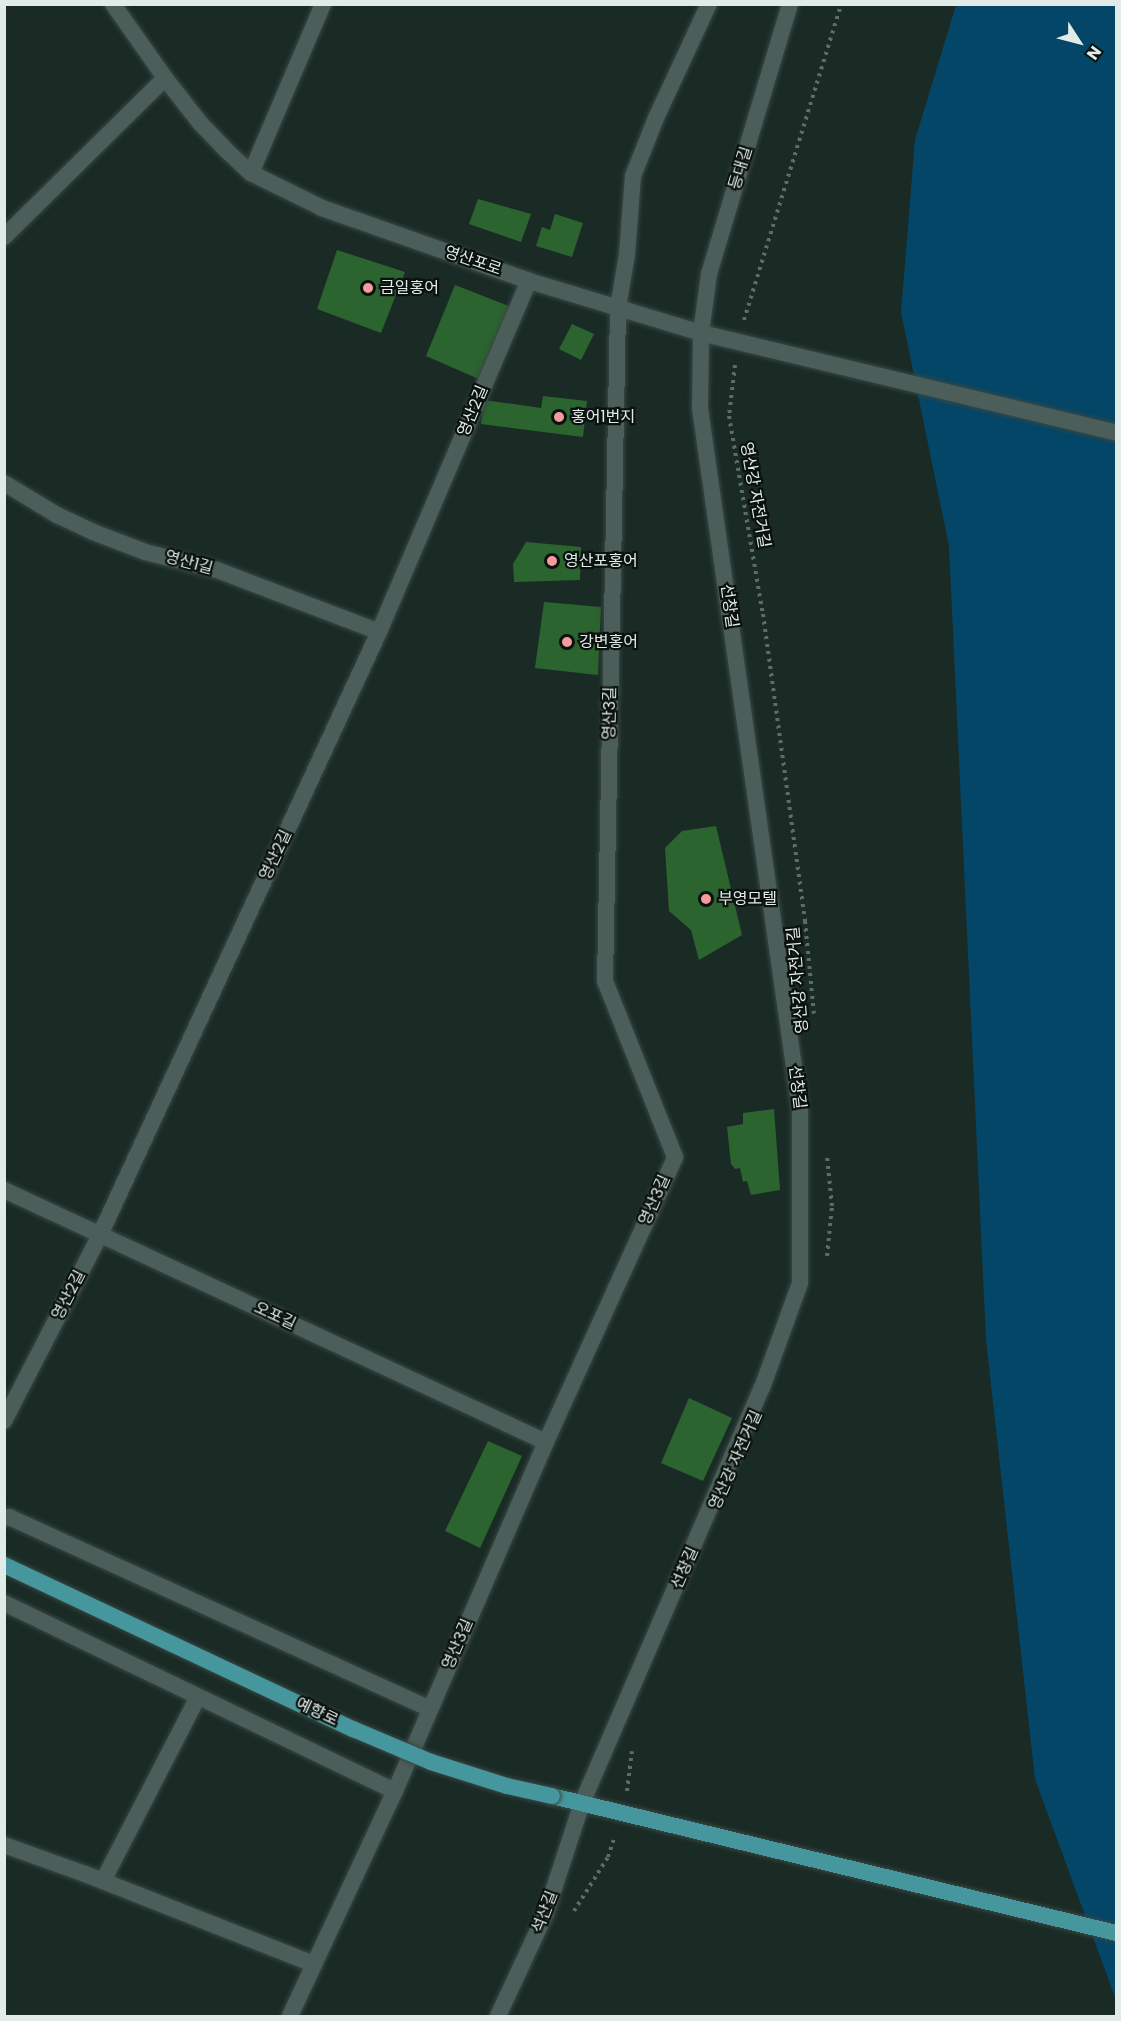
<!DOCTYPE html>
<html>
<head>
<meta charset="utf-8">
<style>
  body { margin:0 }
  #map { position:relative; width:1121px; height:2021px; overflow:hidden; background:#1a2b26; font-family:Poppins,"Noto Sans KR",sans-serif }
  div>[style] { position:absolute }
  .water>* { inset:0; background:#044667 }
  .building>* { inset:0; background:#2b642e }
  .path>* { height:4px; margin-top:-2px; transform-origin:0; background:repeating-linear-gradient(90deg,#5e6c68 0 3px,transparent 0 7.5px) }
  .roads { filter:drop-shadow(0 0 2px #394743) drop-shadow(0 0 2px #394743) }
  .service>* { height:16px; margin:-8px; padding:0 8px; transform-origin:8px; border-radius:8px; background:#4c5e59 }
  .minor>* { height:16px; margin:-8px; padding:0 8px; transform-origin:8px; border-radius:8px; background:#4c5e59 }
  .tertiary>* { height:16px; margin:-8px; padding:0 8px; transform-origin:8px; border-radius:8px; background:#4c5e59 }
  .primary>* { height:16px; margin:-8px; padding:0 8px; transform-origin:8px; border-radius:8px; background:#46969e }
  .bridges { filter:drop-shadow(0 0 2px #394743) drop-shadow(0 0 2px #394743) }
  .primary-bridge>* { height:16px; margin:-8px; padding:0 8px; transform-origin:8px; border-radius:8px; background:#46969e }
  .dots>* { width:16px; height:16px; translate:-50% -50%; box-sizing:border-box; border:3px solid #0a110f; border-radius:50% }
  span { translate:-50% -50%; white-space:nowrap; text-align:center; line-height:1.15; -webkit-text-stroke:4.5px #0a110f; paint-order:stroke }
  .street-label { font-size:16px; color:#e1ebe8 }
  .poi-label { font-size:16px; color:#e1ebe8 }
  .left { translate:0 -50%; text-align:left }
  .frame { position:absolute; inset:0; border:6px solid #e1ebe8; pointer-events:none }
  .north { position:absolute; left:1049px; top:12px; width:60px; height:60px; -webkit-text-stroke:4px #0a110f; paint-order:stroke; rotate:126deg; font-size:16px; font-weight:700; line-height:24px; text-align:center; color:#e1ebe8 }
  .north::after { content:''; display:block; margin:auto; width:21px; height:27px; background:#e1ebe8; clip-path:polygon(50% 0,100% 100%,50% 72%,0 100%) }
</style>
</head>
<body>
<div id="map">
  <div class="water">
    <i style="clip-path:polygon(956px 5px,1116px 5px,1116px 2000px,1035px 1779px,986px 1340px,949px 546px,901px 312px,915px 140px)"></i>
  </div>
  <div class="building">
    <i style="clip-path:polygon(478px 199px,531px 214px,521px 242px,469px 224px)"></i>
    <i style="clip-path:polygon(555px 214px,583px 223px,572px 257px,536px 246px,542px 227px,550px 230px)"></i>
    <i style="clip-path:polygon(337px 250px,405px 272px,381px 333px,317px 309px)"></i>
    <i style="clip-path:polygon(455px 285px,511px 307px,481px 380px,426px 356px)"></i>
    <i style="clip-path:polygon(572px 324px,594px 334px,581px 360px,559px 349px)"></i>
    <i style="clip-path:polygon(543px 396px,587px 401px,583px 437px,481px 424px,484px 400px,541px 408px)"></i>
    <i style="clip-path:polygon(526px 542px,581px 547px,580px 580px,514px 582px,513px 564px)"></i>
    <i style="clip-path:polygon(544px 602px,601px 607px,598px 675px,535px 668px)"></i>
    <i style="clip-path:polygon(716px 826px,742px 935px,699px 960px,691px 930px,669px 911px,665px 848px,682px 831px)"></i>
    <i style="clip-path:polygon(774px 1109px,780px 1190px,751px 1195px,747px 1181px,743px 1182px,740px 1168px,735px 1169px,731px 1164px,727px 1127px,743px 1124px,743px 1113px)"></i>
    <i style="clip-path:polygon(689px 1398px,732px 1418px,703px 1481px,661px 1463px)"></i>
    <i style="clip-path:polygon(488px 1441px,522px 1456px,480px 1548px,445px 1531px)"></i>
  </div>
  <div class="path">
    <i style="left:744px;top:320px;width:331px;rotate:-72.9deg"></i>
    <i style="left:735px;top:365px;width:51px;rotate:96.7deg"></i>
    <i style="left:729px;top:416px;width:201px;rotate:80.3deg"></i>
    <i style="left:763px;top:614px;width:310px;rotate:82.2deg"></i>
    <i style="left:805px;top:921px;width:93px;rotate:84.5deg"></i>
    <i style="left:827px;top:1256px;width:50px;rotate:-84.3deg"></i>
    <i style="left:832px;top:1206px;width:50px;rotate:-95.7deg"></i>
    <i style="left:627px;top:1791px;width:40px;rotate:-82.9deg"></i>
    <i style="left:574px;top:1911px;width:64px;rotate:-57.8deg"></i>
    <i style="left:608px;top:1857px;width:22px;rotate:-72deg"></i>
  </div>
  <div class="roads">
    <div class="service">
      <i style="left:618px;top:308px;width:55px;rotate:-80.5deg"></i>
      <i style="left:627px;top:254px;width:78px;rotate:-85.6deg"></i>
      <i style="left:633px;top:176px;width:62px;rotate:-68.4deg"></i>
      <i style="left:656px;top:118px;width:126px;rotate:-65.1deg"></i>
      <i style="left:4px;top:1518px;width:5px;rotate:-11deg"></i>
      <i style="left:9px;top:1517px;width:463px;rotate:24.5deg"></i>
      <i style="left:4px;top:1603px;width:434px;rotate:25.7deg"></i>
      <i style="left:103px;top:1881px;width:207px;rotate:-62.7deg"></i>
    </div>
    <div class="minor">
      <i style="left:251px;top:173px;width:184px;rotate:-66.9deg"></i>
      <i style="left:4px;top:237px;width:226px;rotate:-44.6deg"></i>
      <i style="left:4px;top:483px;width:62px;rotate:31.1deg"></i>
      <i style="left:57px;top:515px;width:40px;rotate:25deg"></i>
      <i style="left:93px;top:532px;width:56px;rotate:21deg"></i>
      <i style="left:145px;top:552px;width:74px;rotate:14deg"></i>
      <i style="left:217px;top:570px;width:173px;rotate:20.9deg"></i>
      <i style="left:4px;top:1190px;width:598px;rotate:24.94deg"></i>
      <i style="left:4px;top:1421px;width:209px;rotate:-62.7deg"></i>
      <i style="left:100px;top:1235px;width:664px;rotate:-65.17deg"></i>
      <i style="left:379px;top:632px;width:382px;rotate:-66.9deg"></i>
      <i style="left:4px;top:1845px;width:86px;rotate:19.7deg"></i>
      <i style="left:85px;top:1874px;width:245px;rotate:21.5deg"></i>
      <i style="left:290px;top:2016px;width:248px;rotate:-65deg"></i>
      <i style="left:395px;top:1791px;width:380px;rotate:-66.6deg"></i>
      <i style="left:546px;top:1442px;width:313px;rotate:-65.6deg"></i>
      <i style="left:675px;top:1157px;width:189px;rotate:-111.7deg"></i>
      <i style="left:605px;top:981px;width:673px;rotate:-88.89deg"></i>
      <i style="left:498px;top:2016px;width:114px;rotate:-65deg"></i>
      <i style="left:546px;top:1913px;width:116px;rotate:-71.9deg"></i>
      <i style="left:582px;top:1803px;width:452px;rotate:-66.6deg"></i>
      <i style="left:762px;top:1388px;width:112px;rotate:-70.1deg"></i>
      <i style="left:800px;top:1283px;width:174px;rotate:-90deg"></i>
      <i style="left:800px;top:1109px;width:708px;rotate:-98.12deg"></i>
      <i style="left:700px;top:408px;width:75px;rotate:-89.2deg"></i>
      <i style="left:701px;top:333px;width:60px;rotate:-82.3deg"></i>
      <i style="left:709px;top:274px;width:282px;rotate:-73.3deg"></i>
    </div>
    <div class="tertiary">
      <i style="left:113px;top:4px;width:90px;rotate:54.9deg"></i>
      <i style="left:165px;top:78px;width:58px;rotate:52deg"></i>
      <i style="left:201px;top:124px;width:37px;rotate:46deg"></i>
      <i style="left:227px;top:151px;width:33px;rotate:43deg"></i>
      <i style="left:251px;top:173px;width:79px;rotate:26.2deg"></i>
      <i style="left:322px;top:208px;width:219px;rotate:19.4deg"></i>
      <i style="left:529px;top:281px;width:180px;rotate:16.8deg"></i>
      <i style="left:701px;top:333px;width:427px;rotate:13.5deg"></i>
    </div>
    <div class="primary">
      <i style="left:552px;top:1796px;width:580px;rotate:13.65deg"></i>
    </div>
  </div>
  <div class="bridges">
    <div class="primary-bridge">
      <i style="left:4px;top:1565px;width:386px;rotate:25.2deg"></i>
      <i style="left:353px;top:1729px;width:85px;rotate:22.9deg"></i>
      <i style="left:431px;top:1762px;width:80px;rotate:17.5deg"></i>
      <i style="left:507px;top:1786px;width:46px;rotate:12.5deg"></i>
    </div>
  </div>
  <div class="dots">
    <i style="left:368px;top:288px;background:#f59b9d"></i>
    <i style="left:559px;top:417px;background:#f59b9d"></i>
    <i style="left:552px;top:561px;background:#f59b9d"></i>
    <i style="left:567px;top:642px;background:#f59b9d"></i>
    <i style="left:706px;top:899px;background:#f59b9d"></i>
  </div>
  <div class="street-label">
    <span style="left:741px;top:168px;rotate:-73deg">등대길</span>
    <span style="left:473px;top:261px;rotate:19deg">영산포로</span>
    <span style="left:473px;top:411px;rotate:-67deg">영산2길</span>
    <span style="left:755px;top:495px;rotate:80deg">영산강 자전거길</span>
    <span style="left:189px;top:563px;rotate:15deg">영산1길</span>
    <span style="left:729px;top:606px;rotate:82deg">선창길</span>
    <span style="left:610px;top:713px;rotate:-89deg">영산3길</span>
    <span style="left:276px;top:855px;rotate:-65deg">영산2길</span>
    <span style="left:798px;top:980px;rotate:-95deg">영산강 자전거길</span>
    <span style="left:797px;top:1087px;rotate:83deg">선창길</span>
    <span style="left:655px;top:1200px;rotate:-66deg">영산3길</span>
    <span style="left:69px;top:1295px;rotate:-63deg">영산2길</span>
    <span style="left:275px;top:1316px;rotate:25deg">오포길</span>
    <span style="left:736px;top:1460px;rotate:-66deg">영산강 자전거길</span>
    <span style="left:685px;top:1568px;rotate:-66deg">선창길</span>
    <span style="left:458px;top:1644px;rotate:-67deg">영산3길</span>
    <span style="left:317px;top:1712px;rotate:25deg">예향로</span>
    <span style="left:545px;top:1912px;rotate:-69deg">석산길</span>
  </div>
  <div class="poi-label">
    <span class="left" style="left:380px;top:288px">금일홍어</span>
    <span class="left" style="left:571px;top:417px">홍어1번지</span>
    <span class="left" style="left:564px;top:561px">영산포홍어</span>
    <span class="left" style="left:579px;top:642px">강변홍어</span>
    <span class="left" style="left:718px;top:899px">부영모텔</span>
  </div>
  <div class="frame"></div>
  <div class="north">N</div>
</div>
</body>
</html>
